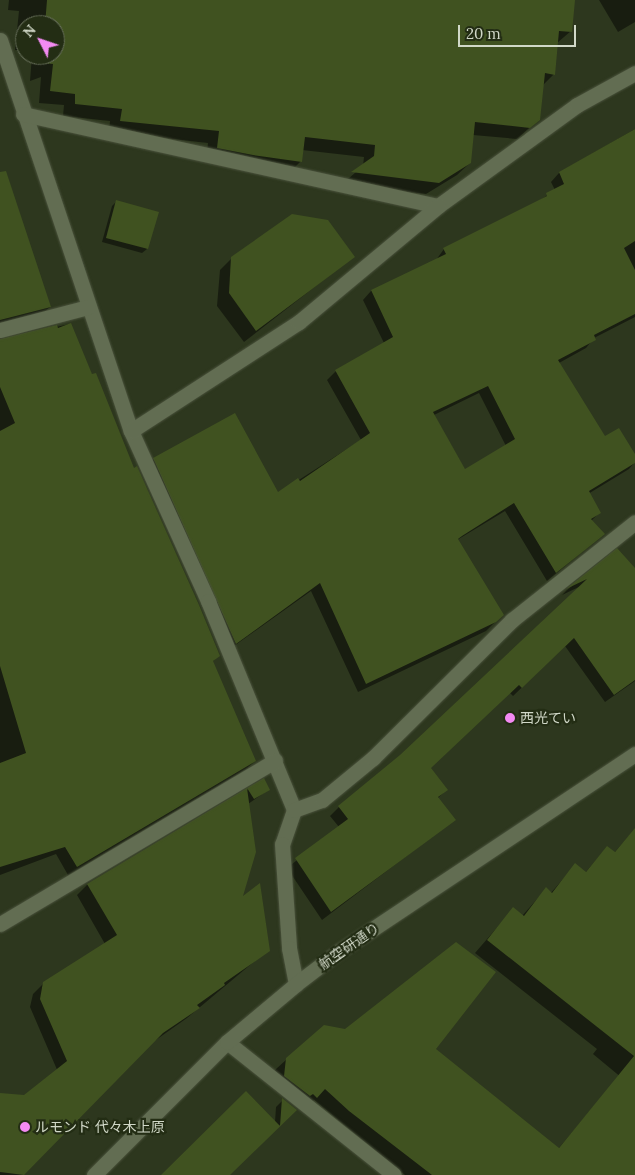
<!DOCTYPE html>
<html>
<head>
<meta charset="utf-8">
<style>
  body { margin:0 }
  #map { position:relative; width:635px; height:1175px; overflow:hidden; background:#2d371e; font-family:Lora,"Noto Sans JP",serif }
  div>[style] { position:absolute }
  .shadow>* { inset:0; background:#0007 }
  .building>* { inset:0; background:#405220 }
  .roads { filter:drop-shadow(0 0 1px #4a523c) drop-shadow(0 0 1px #4a523c) }
  .minor>* { height:15px; margin:-7.5px; padding:0 7.5px; transform-origin:7.5px; border-radius:7.5px; background:#626d52 }
  .dots>* { width:14px; height:14px; translate:-50% -50%; box-sizing:border-box; border:2px solid #232d14; border-radius:50% }
  span { translate:-50% -50%; white-space:nowrap; text-align:center; line-height:1.15; -webkit-text-stroke:4.5px #232d14; paint-order:stroke }
  .poi-label { font-size:14px; color:#d1d8c8 }
  .left { translate:0 -50%; text-align:left }
  .street-label { font-size:14px; color:#d1d8c8 }
  .north { position:absolute; left:15px; top:15px; width:50px; height:50px; box-sizing:border-box; background:#232d14; border:1px solid #69715c; border-radius:50%; rotate:311deg; font-size:14px; font-weight:700; line-height:20px; text-align:center; color:#d1d8c8 }
  .north::after { content:''; display:block; margin:auto; width:18px; height:22px; background:#f38af2; clip-path:polygon(50% 0,100% 100%,50% 72%,0 100%) }
  .scale { position:absolute; left:458px; top:25px; width:118px; height:22px; box-sizing:border-box; border:2px solid #d1d8c8; border-top:0; padding-left:6px; font-size:15px; line-height:18px; white-space:nowrap; color:#d1d8c8; -webkit-text-stroke:4px #232d14; paint-order:stroke }
</style>
</head>
<body>
<div id="map">
  <div class="shadow">
    <i style="clip-path:polygon(9px 0,574px 0,571px 31px,557px 43px,554px 74px,542px 86px,539px 119px,517px 139px,473px 135px,470px 163px,457px 175px,426px 194px,341px 185px,363px 166px,364px 157px,302px 150px,301px 161px,289px 173px,206px 160px,208px 143px,109px 132px,110px 121px,63px 116px,64px 105px,39px 103px,41px 77px,30px 81px,32px 55px,55px 55px,55px 25px,25px 25px,25px 51px,15px 50px,19px 11px,8px 10px)"></i>
    <i style="clip-path:polygon(599px 0,635px 0,635px 22px,618px 32px)"></i>
    <i style="clip-path:polygon(evenodd,635px 129px,635px 317px,594px 338px,586px 348px,559px 363px,604px 438px,635px 456px,635px 462px,629px 469px,588px 494px,600px 512px,591px 521px,603px 534px,547px 581px,505px 511px,457px 540px,502px 615px,486px 631px,358px 692px,311px 591px,227px 651px,145px 467px,154px 459px,277px 494px,361px 440px,327px 380px,336px 371px,384px 343px,363px 300px,371px 291px,436px 260px,444px 249px,539px 201px,555px 190px,551px 182px,559px 173px,635px 129px,479px 393px,506px 446px,465px 470px,434px 415px,479px 393px)"></i>
    <i style="clip-path:polygon(0 195px,50px 307px,41px 315px,0 326px)"></i>
    <i style="clip-path:polygon(116px 202px,147px 249px,142px 253px,102px 242px,112px 206px)"></i>
    <i style="clip-path:polygon(353px 257px,244px 342px,217px 306px,220px 270px,232px 258px)"></i>
    <i style="clip-path:polygon(70px 324px,133px 470px,219px 655px,212px 662px,255px 761px,246px 769px,68px 875px,56px 854px,0 875px,0 339px)"></i>
    <i style="clip-path:polygon(617px 550px,635px 570px,635px 681px,605px 702px,565px 646px,513px 696px,509px 692px,429px 768px,446px 790px,438px 798px,454px 820px,322px 920px,287px 868px,339px 827px,330px 816px,339px 807px,401px 756px,581px 586px,562px 595px,567px 590px)"></i>
    <i style="clip-path:polygon(264px 780px,268px 790px,248px 804px,241px 899px,268px 950px,187px 1018px,153px 1042px,23px 1175px,0 1175px,0 1099px,77px 1116px,30px 1007px,33px 994px,44px 983px,105px 944px,77px 895px,87px 885px)"></i>
    <i style="clip-path:polygon(635px 829px,635px 1076px,628px 1083px,593px 1054px,597px 1049px,475px 953px,513px 909px,522px 916px,546px 889px,550px 894px,575px 865px,585px 873px,607px 847px,614px 853px)"></i>
    <i style="clip-path:polygon(434px 1050px,558px 1149px,616px 1080px,635px 1095px,635px 1171px,632px 1175px,405px 1175px,314px 1100px,305px 1108px,274px 1087px,275px 1070px,287px 1059px)"></i>
    <i style="clip-path:polygon(283px 1100px,295px 1110px,229px 1175px,162px 1175px,275px 1122px,276px 1107px)"></i>
  </div>
  <div class="building">
    <i style="clip-path:polygon(47px 0,575px 0,572px 32px,559px 31px,555px 75px,545px 73px,540px 120px,530px 128px,475px 122px,471px 163px,439px 183px,351px 172px,374px 156px,375px 145px,305px 137px,302px 162px,253px 155px,217px 148px,219px 131px,120px 121px,122px 109px,75px 104px,75px 94px,50px 91px,53px 64px,42px 63px,43px 55px,55px 55px,55px 25px,45px 25px)"></i>
    <i style="clip-path:polygon(evenodd,635px 129px,635px 241px,624px 248px,635px 270px,635px 314px,594px 335px,596px 340px,558px 360px,605px 436px,619px 428px,635px 454px,635px 463px,589px 491px,601px 513px,591px 519px,605px 534px,556px 573px,514px 503px,462px 536px,458px 539px,504px 615px,496px 622px,366px 684px,320px 583px,236px 644px,153px 458px,235px 413px,278px 492px,298px 478px,300px 481px,370px 433px,335px 370px,393px 337px,371px 290px,446px 254px,443px 248px,547px 196px,546px 193px,564px 184px,559px 172px,635px 129px,488px 386px,515px 439px,465px 469px,433px 412px,488px 386px)"></i>
    <i style="clip-path:polygon(6px 171px,51px 307px,0 320px,0 172px)"></i>
    <i style="clip-path:polygon(116px 200px,159px 212px,148px 249px,106px 238px)"></i>
    <i style="clip-path:polygon(292px 214px,328px 220px,355px 257px,256px 331px,229px 293px,231px 257px)"></i>
    <i style="clip-path:polygon(71px 323px,92px 374px,96px 373px,134px 468px,137px 466px,199px 605px,220px 656px,213px 661px,256px 761px,77px 867px,65px 847px,0 867px,0 763px,26px 753px,0 666px,0 431px,15px 423px,0 387px,0 339px,57px 325px,58px 328px)"></i>
    <i style="clip-path:polygon(617px 548px,635px 568px,635px 680px,614px 695px,574px 638px,522px 688px,519px 685px,431px 768px,448px 790px,438px 797px,456px 820px,331px 912px,295px 858px,348px 819px,338px 806px,400px 755px,587px 579px,566px 589px)"></i>
    <i style="clip-path:polygon(264px 778px,270px 790px,254px 799px,247px 788px)"></i>
    <i style="clip-path:polygon(247px 788px,256px 852px,243px 896px,260px 883px,270px 951px,224px 983px,225px 985px,197px 1005px,200px 1008px,163px 1033px,24px 1175px,0 1172px,0 1093px,24px 1095px,67px 1061px,40px 999px,43px 982px,117px 935px,87px 884px)"></i>
    <i style="clip-path:polygon(635px 828px,635px 1175px,432px 1175px,349px 1111px,325px 1089px,317px 1098px,313px 1094px,310px 1096px,284px 1076px,286px 1058px,324px 1025px,345px 1029px,456px 942px,496px 972px,436px 1049px,559px 1148px,634px 1056px,487px 940px,513px 907px,524px 916px,546px 887px,552px 893px,575px 863px,586px 872px,607px 846px,615px 852px)"></i>
    <i style="clip-path:polygon(246px 1091px,280px 1126px,282px 1098px,297px 1110px,230px 1175px,161px 1175px)"></i>
  </div>
  <div class="roads">
    <div class="minor">
      <i style="left:0;top:40px;width:412px;rotate:71.5deg"></i>
      <i style="left:131px;top:431px;width:187px;rotate:65.6deg"></i>
      <i style="left:208px;top:601px;width:226px;rotate:67.6deg"></i>
      <i style="left:294px;top:810px;width:36px;rotate:109deg"></i>
      <i style="left:282px;top:844px;width:104px;rotate:86.1deg"></i>
      <i style="left:289px;top:948px;width:37px;rotate:79deg"></i>
      <i style="left:23px;top:114px;width:425px;rotate:12.5deg"></i>
      <i style="left:438px;top:206px;width:172px;rotate:-36deg"></i>
      <i style="left:577px;top:105px;width:66px;rotate:-28.9deg"></i>
      <i style="left:0;top:330px;width:91px;rotate:-14.6deg"></i>
      <i style="left:131px;top:431px;width:200px;rotate:-33deg"></i>
      <i style="left:299px;top:322px;width:181px;rotate:-39.8deg"></i>
      <i style="left:294px;top:810px;width:30px;rotate:-20deg"></i>
      <i style="left:322px;top:800px;width:66px;rotate:-39.5deg"></i>
      <i style="left:373px;top:758px;width:196px;rotate:-44.8deg"></i>
      <i style="left:512px;top:620px;width:157px;rotate:-38.5deg"></i>
      <i style="left:0;top:924px;width:320px;rotate:-30.7deg"></i>
      <i style="left:227px;top:1042px;width:213px;rotate:38.5deg"></i>
      <i style="left:94px;top:1175px;width:188px;rotate:-45deg"></i>
      <i style="left:227px;top:1042px;width:90px;rotate:-40deg"></i>
      <i style="left:296px;top:984px;width:53px;rotate:-37.3deg"></i>
      <i style="left:338px;top:952px;width:357px;rotate:-33.7deg"></i>
    </div>
  </div>
  <div class="dots">
    <i style="left:510px;top:718px;background:#f38af2"></i>
    <i style="left:25px;top:1127px;background:#f38af2"></i>
  </div>
  <div class="poi-label">
    <span class="left" style="left:520px;top:718px">西光てい</span>
    <span class="left" style="left:35px;top:1127px">ルモンド 代々木上原</span>
  </div>
  <div class="street-label">
    <span style="left:349px;top:946px;rotate:-35deg">航空研通り</span>
  </div>
  <div class="north">N</div>
  <div class="scale">20 m</div>
</div>
</body>
</html>
